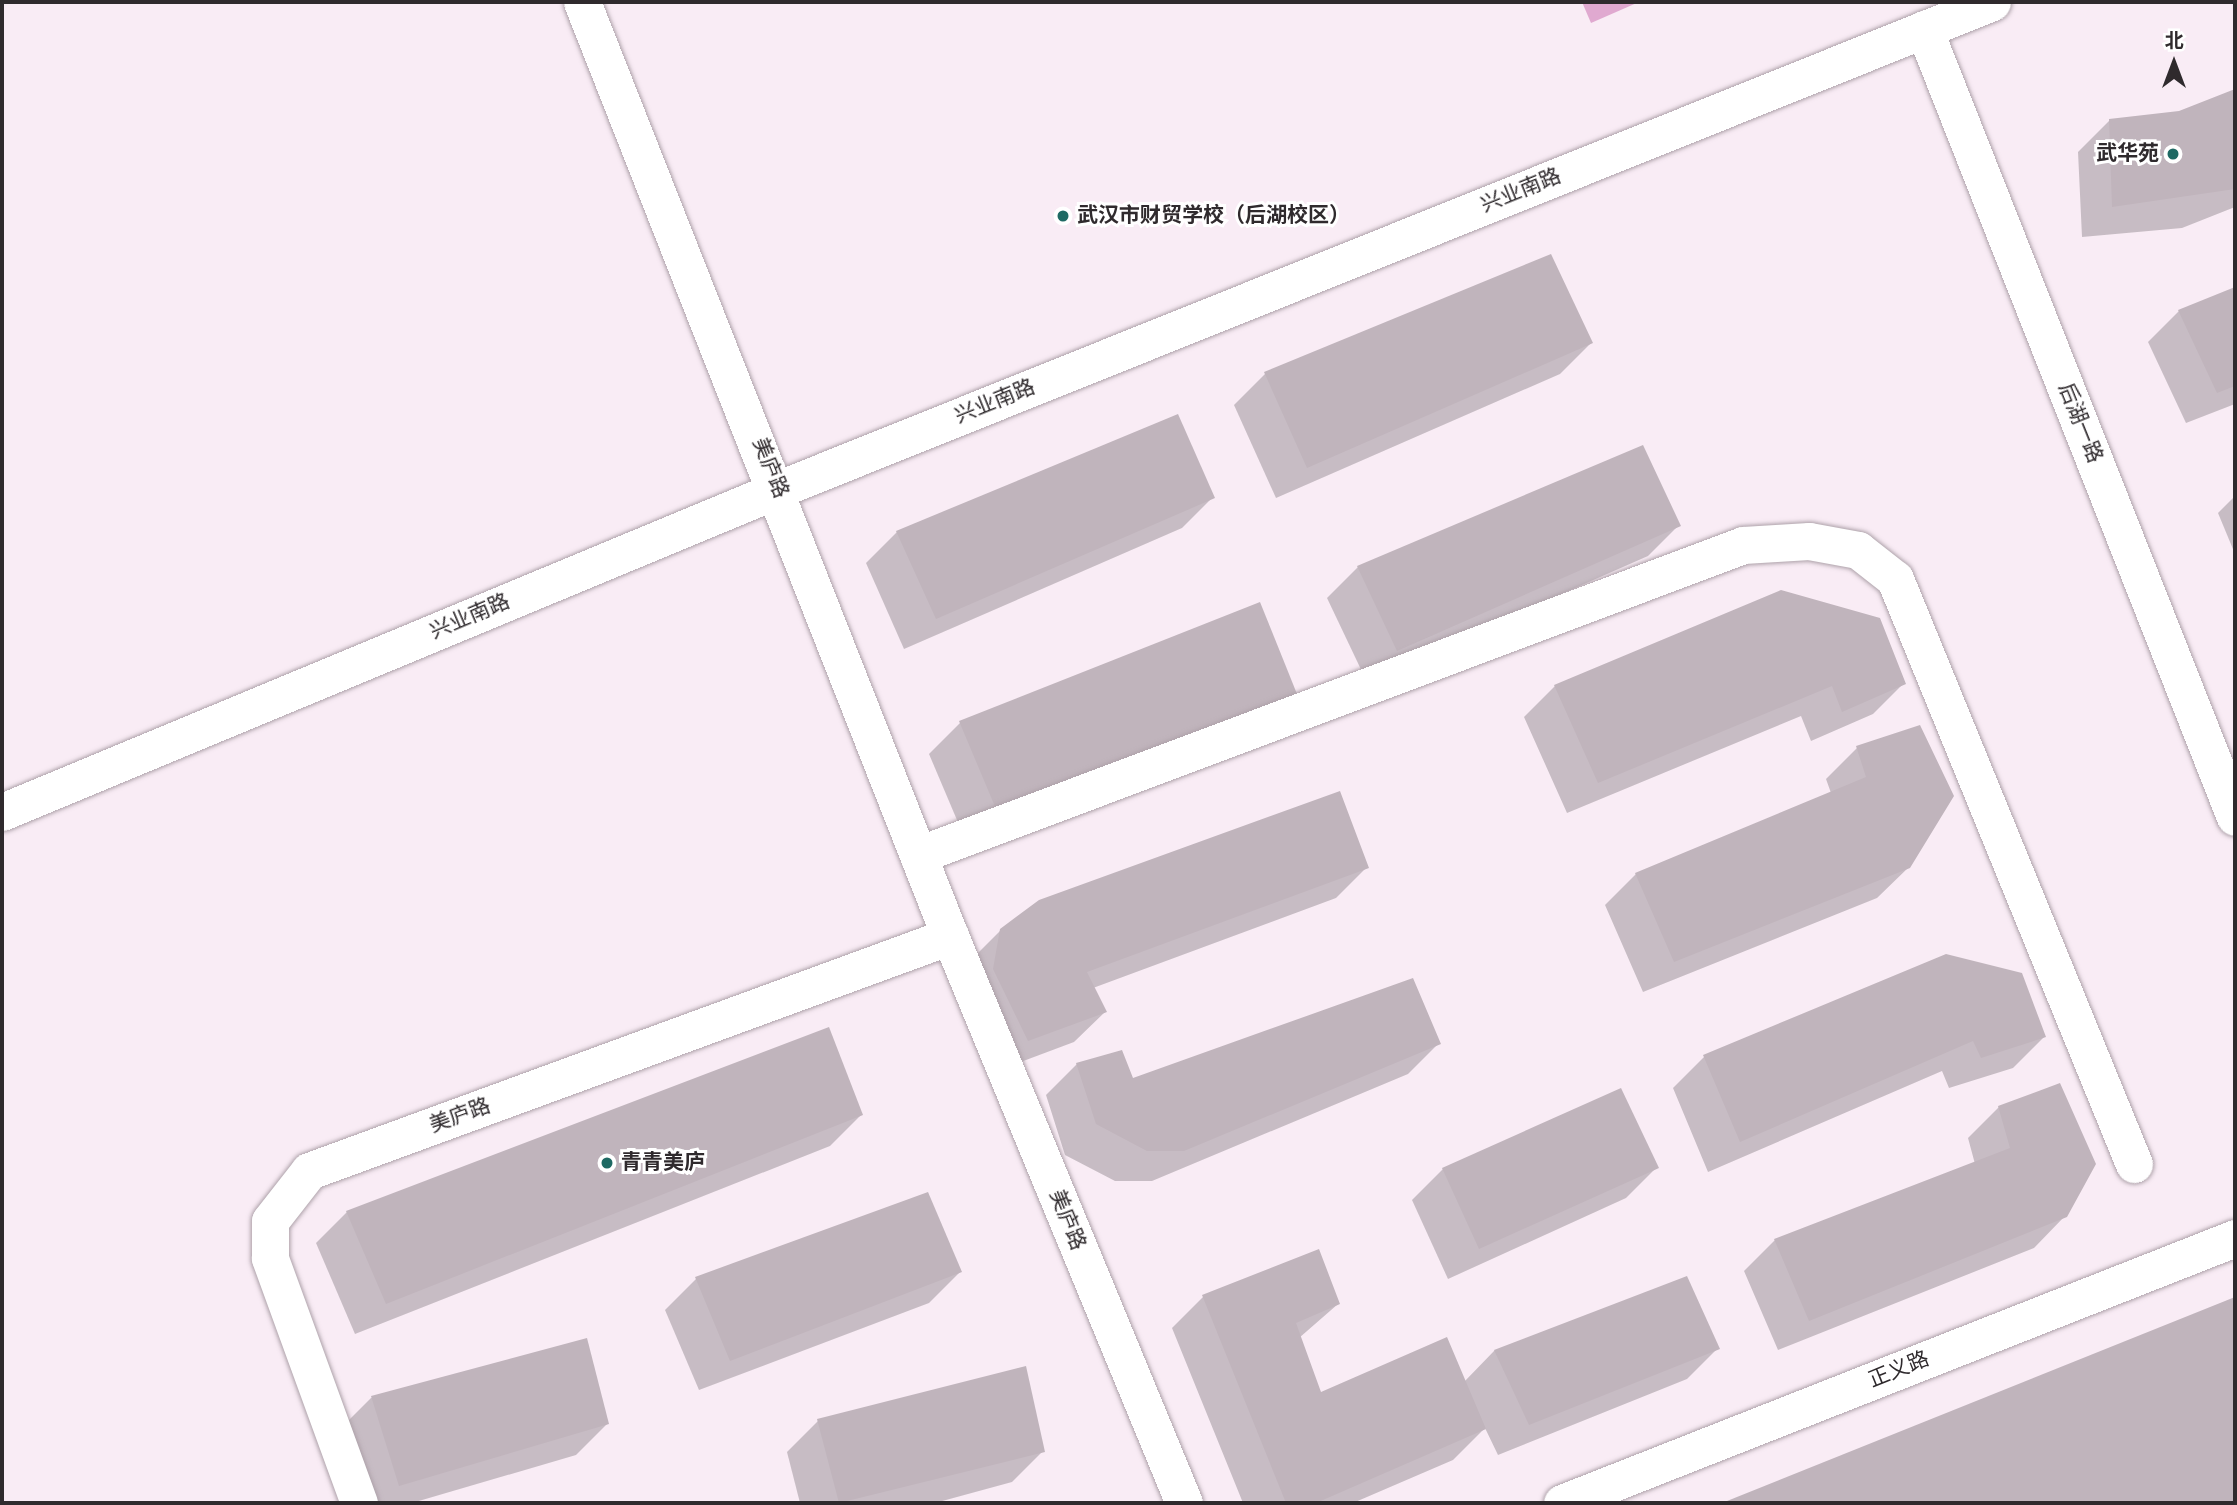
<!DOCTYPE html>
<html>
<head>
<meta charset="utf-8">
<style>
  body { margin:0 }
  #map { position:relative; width:2237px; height:1505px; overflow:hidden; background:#f9ecf5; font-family:"Sofia Sans Condensed","Noto Sans SC",sans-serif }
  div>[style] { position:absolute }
  .green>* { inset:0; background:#e0a9d0 }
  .shadow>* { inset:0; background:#0003 }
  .building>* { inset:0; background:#c0b4bc }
  .roads { filter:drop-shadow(0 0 2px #aea2aa) drop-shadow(0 0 2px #aea2aa) }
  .minor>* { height:37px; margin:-18.5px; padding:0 18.5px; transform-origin:18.5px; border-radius:18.5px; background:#fff }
  .dots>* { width:19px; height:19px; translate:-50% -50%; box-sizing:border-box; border:4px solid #fff; border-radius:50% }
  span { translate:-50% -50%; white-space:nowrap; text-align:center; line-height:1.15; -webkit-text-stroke:6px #fff; paint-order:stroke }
  .poi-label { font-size:21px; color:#2f2a2d; font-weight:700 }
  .right { translate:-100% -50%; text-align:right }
  .left { translate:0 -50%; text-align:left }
  .street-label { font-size:21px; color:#2f2a2d }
  .frame { position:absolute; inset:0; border:4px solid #2f2a2d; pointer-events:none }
  .north { position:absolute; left:2139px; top:28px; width:70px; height:70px; -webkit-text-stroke:5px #fff; paint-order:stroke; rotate:0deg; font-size:19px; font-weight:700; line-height:28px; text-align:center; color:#2f2a2d }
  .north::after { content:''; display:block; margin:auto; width:24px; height:32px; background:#2f2a2d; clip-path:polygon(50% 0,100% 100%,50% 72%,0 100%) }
</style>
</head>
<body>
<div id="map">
  <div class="green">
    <i style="clip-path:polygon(1582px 2px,1639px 2px,1591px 23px)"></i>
  </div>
  <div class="shadow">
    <i style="clip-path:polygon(2235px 91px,2235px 207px,2182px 228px,2082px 237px,2078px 152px,2109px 121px,2179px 113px)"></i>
    <i style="clip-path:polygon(2235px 288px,2235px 404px,2186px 423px,2148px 342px,2179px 311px)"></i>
    <i style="clip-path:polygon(1591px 343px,1560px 374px,1276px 498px,1234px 405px,1265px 374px)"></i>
    <i style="clip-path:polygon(2235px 496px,2235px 554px,2218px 513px)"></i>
    <i style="clip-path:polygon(1213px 497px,1182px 528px,904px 649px,866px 563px,897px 532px)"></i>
    <i style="clip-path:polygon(1679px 525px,1648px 556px,1366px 680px,1327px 598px,1358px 567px)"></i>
    <i style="clip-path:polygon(1259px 605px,968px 846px,929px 754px,960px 723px)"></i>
    <i style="clip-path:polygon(1904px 683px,1873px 714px,1811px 741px,1801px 716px,1567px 813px,1524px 717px,1555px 686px)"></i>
    <i style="clip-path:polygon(1857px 748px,1909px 867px,1877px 898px,1643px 992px,1605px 905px,1636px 874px,1831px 793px,1826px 779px)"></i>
    <i style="clip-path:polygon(1367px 867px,1336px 898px,1093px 988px,1105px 1012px,1074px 1042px,997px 1071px,969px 962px,1001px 930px)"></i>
    <i style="clip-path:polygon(1946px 956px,2044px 1037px,2013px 1068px,1949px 1088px,1942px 1071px,1708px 1172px,1673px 1088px,1704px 1057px)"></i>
    <i style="clip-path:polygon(1439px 1043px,1408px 1074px,1152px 1181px,1115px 1181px,1065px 1155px,1046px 1095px,1077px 1064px,1132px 1080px)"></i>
    <i style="clip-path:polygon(1999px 1107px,2065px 1216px,2034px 1248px,1778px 1350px,1744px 1271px,1775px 1240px,1975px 1164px,1968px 1138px)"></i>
    <i style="clip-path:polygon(861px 1115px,830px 1146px,355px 1334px,316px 1243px,347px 1212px)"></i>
    <i style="clip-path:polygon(1657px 1167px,1626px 1198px,1448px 1279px,1412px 1200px,1443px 1169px)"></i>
    <i style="clip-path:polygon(960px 1272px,929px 1303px,699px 1390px,665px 1310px,696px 1279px)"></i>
    <i style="clip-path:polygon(1686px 1278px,1718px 1348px,1687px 1379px,1498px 1455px,1485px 1428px,1453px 1460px,1353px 1503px,1243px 1503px,1172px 1328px,1203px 1297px,1338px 1304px,1299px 1338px,1320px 1394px,1464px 1382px,1494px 1351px)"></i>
    <i style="clip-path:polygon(2235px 1299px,2235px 1503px,1727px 1503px)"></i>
    <i style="clip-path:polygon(586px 1340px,607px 1424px,576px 1455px,412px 1503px,364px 1503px,340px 1429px,371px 1398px)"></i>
    <i style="clip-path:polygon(818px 1421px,1043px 1451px,1012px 1482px,935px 1503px,800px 1503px,787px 1452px)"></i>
  </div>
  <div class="building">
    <i style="clip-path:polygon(2235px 89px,2235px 189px,2112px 207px,2109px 119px,2179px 111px)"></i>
    <i style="clip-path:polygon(1551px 254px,1593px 343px,1307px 468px,1264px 372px)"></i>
    <i style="clip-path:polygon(2235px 287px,2235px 386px,2217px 393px,2178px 310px)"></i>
    <i style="clip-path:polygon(1178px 414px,1215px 498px,936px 619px,896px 531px)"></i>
    <i style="clip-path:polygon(1643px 445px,1681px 526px,1397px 651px,1357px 566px)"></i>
    <i style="clip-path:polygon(1781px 590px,1880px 618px,1906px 684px,1842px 712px,1832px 686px,1598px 783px,1554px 685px)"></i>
    <i style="clip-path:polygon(1260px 602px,1297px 694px,999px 816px,959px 721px)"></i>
    <i style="clip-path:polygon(1920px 725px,1954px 796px,1910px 868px,1674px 962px,1635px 873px,1866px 777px,1856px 746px)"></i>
    <i style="clip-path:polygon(1340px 791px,1369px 868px,1087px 972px,1107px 1012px,1028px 1041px,993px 969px,1000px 929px,1039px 900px)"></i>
    <i style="clip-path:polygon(1946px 954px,2022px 973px,2046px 1037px,1981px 1058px,1973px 1041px,1740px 1142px,1703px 1055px)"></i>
    <i style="clip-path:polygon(1413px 978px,1441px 1044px,1184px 1151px,1147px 1151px,1096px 1124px,1076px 1063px,1122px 1050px,1133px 1078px)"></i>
    <i style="clip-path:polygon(829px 1027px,863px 1115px,386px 1304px,346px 1211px)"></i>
    <i style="clip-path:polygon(2060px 1083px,2096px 1164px,2067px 1217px,1809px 1321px,1774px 1239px,2010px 1148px,1998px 1106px)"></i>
    <i style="clip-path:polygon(1621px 1088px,1659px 1168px,1479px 1249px,1442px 1168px)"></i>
    <i style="clip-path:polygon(928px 1192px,962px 1272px,730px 1361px,695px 1277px)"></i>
    <i style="clip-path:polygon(1319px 1249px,1340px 1304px,1296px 1323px,1321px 1392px,1447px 1337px,1486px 1429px,1316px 1503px,1286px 1503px,1202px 1295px)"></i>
    <i style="clip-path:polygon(1687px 1276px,1720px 1349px,1529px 1425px,1494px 1350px)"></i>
    <i style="clip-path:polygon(2235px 1297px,2235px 1503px,1722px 1503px)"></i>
    <i style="clip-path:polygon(587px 1338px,609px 1424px,399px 1486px,371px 1396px)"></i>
    <i style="clip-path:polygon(1026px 1366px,1045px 1452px,839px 1503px,817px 1419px)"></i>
  </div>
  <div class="roads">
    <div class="minor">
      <i style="left:582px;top:2px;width:1004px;rotate:68.5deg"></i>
      <i style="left:950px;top:936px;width:613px;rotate:67.57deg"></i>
      <i style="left:1924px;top:29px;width:847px;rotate:68.46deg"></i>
      <i style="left:2px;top:812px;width:841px;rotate:-22.57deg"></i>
      <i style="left:779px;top:489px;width:1307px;rotate:-21.87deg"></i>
      <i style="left:918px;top:855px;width:881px;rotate:-20.59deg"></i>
      <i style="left:1743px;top:545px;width:66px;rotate:-3.5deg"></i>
      <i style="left:1809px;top:541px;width:50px;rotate:10.4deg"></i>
      <i style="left:1858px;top:550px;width:47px;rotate:38.1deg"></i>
      <i style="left:1895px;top:579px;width:632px;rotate:67.78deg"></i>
      <i style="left:359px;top:1503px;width:261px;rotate:-110deg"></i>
      <i style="left:270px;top:1258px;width:37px;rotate:-90deg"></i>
      <i style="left:270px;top:1221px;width:63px;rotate:-52deg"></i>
      <i style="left:309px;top:1171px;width:683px;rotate:-20.13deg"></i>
      <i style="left:1562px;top:1503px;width:723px;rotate:-21.49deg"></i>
    </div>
  </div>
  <div class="dots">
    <i style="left:2173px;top:154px;background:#1e6963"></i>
    <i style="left:1063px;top:216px;background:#1e6963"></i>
    <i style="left:607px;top:1163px;background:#1e6963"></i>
  </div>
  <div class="poi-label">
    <span class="right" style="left:2159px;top:154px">武华苑</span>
    <span class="left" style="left:1077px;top:216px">武汉市财贸学校（后湖校区）</span>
    <span class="left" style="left:621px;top:1163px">青青美庐</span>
  </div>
  <div class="street-label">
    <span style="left:1521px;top:191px;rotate:-22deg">兴业南路</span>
    <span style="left:995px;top:402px;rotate:-22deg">兴业南路</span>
    <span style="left:2080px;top:423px;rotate:68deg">后湖一路</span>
    <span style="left:770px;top:468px;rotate:68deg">美庐路</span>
    <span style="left:470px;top:617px;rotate:-23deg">兴业南路</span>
    <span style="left:460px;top:1116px;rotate:-20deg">美庐路</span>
    <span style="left:1067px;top:1220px;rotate:68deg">美庐路</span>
    <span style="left:1899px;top:1370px;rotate:-22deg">正义路</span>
  </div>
  <div class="frame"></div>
  <div class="north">北</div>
</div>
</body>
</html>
